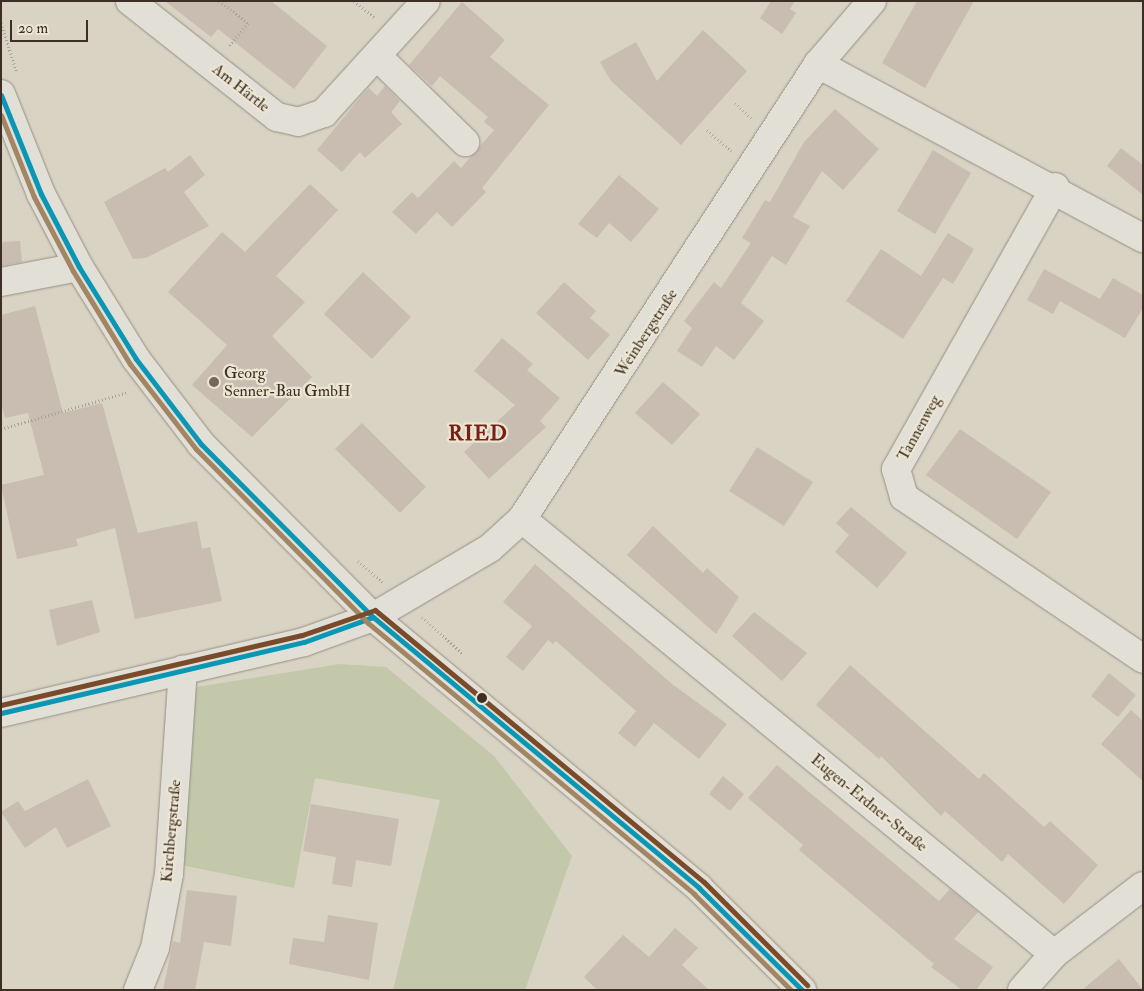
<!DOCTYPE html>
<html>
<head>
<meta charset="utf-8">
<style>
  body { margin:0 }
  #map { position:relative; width:1144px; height:991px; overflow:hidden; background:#d9d3c3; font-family:"IM FELL Double Pica",serif }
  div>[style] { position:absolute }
  .green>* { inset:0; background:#c2c8a9 }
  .building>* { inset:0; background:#c9bcb1 }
  .path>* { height:3px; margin-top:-1.5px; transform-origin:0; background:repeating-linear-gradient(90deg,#a7a39c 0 1px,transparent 0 3.5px) }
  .roads { filter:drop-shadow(0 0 1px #958f85) drop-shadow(0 0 1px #958f85) }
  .minor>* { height:28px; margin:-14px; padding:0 14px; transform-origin:14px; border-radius:14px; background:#e2dfd7 }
  .secondary>* { height:28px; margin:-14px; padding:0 14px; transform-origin:14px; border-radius:14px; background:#e2dfd7 }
  .bus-1>* { height:5px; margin:-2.5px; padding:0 2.5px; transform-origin:2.5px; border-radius:2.5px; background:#0997b5 }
  .bus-2>* { height:5px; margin:-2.5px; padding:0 2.5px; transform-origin:2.5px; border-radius:2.5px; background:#a28563 }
  .bus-3>* { height:5px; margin:-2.5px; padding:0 2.5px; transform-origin:2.5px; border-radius:2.5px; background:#7a4b2a }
  .dots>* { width:14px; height:14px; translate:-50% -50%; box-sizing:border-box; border:2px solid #ece5d2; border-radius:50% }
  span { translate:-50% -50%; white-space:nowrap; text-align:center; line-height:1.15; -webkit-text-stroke:4.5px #ece5d2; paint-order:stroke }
  .street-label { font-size:16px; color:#3d2f25 }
  .poi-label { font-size:16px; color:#3d2f25 }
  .left { translate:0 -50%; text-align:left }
  .district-label { font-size:21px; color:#7a1f14; font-weight:700; letter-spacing:1px }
  .frame { position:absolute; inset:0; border:2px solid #3d2f25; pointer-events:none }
  .scale { position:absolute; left:10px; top:20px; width:78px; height:22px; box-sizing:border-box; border:2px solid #3d2f25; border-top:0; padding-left:6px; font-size:15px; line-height:18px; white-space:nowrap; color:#3d2f25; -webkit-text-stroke:4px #ece5d2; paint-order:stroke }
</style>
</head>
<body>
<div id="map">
  <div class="green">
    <i style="clip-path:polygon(340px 664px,386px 667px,494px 756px,572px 856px,525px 990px,393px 990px,440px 800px,315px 778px,294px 888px,176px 864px,196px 687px)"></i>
  </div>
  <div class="building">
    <i style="clip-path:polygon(165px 1px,271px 1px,327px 46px,294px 89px,218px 29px,211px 37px)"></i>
    <i style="clip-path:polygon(771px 1px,795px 1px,790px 9px,796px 13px,782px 34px,760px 18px)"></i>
    <i style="clip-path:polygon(917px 1px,974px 1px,925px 88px,882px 63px)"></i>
    <i style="clip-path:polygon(462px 2px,505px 40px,490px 57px,549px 105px,482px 188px,486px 192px,452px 227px,437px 212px,416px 234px,392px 212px,412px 192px,418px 198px,454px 161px,461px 168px,494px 130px,484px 122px,488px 117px,440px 76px,432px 86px,409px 65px)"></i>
    <i style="clip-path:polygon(703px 30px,747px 71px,681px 145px,611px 81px,600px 62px,636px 42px,657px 81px)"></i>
    <i style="clip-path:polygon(385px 86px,400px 101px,391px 112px,402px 124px,365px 158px,360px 152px,342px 172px,317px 150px,364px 93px,369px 88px,377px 96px)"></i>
    <i style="clip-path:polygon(835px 109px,879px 149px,843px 190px,822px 171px,793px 217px,810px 226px,786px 265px,772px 256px,741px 303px,764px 321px,734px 360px,716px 346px,702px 367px,677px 351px,692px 328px,684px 321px,714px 282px,721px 288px,751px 243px,742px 238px,765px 200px,770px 202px,804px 142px)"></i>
    <i style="clip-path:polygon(1121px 148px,1143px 165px,1143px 195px,1107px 166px)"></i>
    <i style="clip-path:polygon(933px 150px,971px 173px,935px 234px,897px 211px)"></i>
    <i style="clip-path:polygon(190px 155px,205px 175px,184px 192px,209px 226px,146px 258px,133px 259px,104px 202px,165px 168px,168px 172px)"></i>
    <i style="clip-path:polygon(619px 175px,659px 209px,631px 242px,609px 223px,597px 238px,578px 224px)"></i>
    <i style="clip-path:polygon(310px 184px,338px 210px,276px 276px,305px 302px,272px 336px,312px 377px,252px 437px,192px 385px,227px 345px,168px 292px,222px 232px,245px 252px)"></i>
    <i style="clip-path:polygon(948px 233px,974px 249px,953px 284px,943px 278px,903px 339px,846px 301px,881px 249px,921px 276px)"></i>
    <i style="clip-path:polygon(20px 241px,22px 262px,1px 266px,1px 242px)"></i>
    <i style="clip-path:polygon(1044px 269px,1100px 299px,1113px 278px,1143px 295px,1143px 308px,1125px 338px,1060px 301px,1053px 314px,1027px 300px)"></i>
    <i style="clip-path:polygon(363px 272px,411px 317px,372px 359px,324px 314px)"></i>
    <i style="clip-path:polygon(564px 282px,596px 311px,590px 318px,610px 335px,588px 360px,536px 313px)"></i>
    <i style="clip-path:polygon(35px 306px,63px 413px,102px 403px,138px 533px,197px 521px,202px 549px,210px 547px,222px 601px,135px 619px,115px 528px,76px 539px,78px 546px,17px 559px,1px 485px,44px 475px,28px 413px,5px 418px,1px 403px,1px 315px)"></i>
    <i style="clip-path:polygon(502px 338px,533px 364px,527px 370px,560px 398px,540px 421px,546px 427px,489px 479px,464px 452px,515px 405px,474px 371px)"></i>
    <i style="clip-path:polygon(663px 382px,700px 414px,672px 445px,635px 413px)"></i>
    <i style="clip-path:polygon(362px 423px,426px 487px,400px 513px,335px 449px)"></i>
    <i style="clip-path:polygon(960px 429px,1051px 492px,1017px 539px,926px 475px)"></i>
    <i style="clip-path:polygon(757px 447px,813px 482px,784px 526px,729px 491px)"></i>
    <i style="clip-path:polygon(851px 507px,907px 553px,877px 588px,835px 552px,849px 535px,836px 523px)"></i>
    <i style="clip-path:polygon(653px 526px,703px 573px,707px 568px,739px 597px,716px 634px,627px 555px)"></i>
    <i style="clip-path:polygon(535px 564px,672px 684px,727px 724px,699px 759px,654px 723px,635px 747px,618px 733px,636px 711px,556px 641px,553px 644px,548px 640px,523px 671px,506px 657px,532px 626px,503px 602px)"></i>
    <i style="clip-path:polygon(92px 600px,100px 632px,57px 646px,49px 610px)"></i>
    <i style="clip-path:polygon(754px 612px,807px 653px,782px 681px,732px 636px)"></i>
    <i style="clip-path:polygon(850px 665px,979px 779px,984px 773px,1044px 827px,1050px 821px,1098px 865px,1064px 904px,1008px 854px,1002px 862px,945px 811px,941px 816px,881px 756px,879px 759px,816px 705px)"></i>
    <i style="clip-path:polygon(1109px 673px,1136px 695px,1118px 717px,1091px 696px)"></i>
    <i style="clip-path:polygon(1131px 710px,1143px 721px,1143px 781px,1101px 744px)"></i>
    <i style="clip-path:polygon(777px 765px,939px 901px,950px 889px,978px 912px,954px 939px,993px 967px,976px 990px,962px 990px,931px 967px,934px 964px,799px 850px,803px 845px,748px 798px)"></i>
    <i style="clip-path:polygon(723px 776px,744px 794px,730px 811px,709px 794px)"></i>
    <i style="clip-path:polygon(88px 779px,111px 826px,67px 848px,56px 827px,25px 848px,1px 812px,18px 801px,25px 811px)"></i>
    <i style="clip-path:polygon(311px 804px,399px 819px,391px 866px,356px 860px,352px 887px,332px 884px,336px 857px,303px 851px)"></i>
    <i style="clip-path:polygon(187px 890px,237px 896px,231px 946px,204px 942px,195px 990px,163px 990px,173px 941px,180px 943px)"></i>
    <i style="clip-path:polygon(328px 915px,378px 923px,369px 980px,289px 964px,293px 938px,324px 942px)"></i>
    <i style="clip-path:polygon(675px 928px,698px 948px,682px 965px,709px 990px,597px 990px,584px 977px,623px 935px,649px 957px)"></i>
    <i style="clip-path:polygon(1119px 959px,1143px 990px,1082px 990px)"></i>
  </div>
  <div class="path">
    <i style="left:219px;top:1px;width:36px;rotate:37deg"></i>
    <i style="left:248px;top:23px;width:30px;rotate:130deg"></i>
    <i style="left:354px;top:1px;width:27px;rotate:39deg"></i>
    <i style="left:1px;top:23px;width:52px;rotate:72.3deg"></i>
    <i style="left:735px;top:103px;width:22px;rotate:43deg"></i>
    <i style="left:707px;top:130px;width:32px;rotate:41deg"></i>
    <i style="left:1px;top:429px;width:132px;rotate:-16.2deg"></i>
    <i style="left:358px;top:561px;width:32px;rotate:41deg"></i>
    <i style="left:422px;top:617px;width:54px;rotate:42deg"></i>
  </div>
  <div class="roads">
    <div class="minor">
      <i style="left:130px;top:1px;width:187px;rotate:38.3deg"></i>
      <i style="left:277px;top:117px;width:22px;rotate:13deg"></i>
      <i style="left:298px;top:122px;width:28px;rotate:-19deg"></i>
      <i style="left:324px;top:113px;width:151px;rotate:-47.7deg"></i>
      <i style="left:378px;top:57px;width:122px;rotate:44.3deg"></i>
      <i style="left:818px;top:64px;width:369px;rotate:28.2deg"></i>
      <i style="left:1055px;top:187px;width:324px;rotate:119.4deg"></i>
      <i style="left:896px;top:469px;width:29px;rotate:74deg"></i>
      <i style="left:904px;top:497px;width:289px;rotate:34.1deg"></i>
      <i style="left:1px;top:282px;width:79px;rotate:-10.9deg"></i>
      <i style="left:522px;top:519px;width:687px;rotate:39.27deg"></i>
      <i style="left:373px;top:617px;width:136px;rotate:-30.5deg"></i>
      <i style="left:490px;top:548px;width:43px;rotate:-42.2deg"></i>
      <i style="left:522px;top:519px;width:543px;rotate:-56.95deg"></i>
      <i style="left:818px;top:64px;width:83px;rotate:-49.4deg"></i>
      <i style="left:138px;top:990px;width:45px;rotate:-68deg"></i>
      <i style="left:155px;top:948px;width:75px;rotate:-79.3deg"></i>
      <i style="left:169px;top:874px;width:205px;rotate:-86.1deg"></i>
      <i style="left:1022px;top:990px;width:48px;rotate:-48.4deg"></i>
      <i style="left:1054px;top:954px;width:112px;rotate:-37.4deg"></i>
    </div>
    <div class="secondary">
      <i style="left:1px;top:94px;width:108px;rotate:68.2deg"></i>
      <i style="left:41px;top:194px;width:82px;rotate:62.5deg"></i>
      <i style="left:79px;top:267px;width:108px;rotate:58.2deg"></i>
      <i style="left:136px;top:359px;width:107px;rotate:52.6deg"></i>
      <i style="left:201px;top:444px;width:244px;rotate:45.2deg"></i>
      <i style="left:373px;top:617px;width:424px;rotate:39.7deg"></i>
      <i style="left:699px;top:888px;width:145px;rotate:44.7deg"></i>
      <i style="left:1px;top:713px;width:311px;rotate:-13.2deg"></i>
      <i style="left:304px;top:642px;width:73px;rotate:-19.9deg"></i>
    </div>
  </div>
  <div class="bus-1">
    <i style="left:1px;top:95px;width:107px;rotate:68deg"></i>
    <i style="left:41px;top:194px;width:82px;rotate:62.5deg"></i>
    <i style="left:79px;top:267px;width:108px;rotate:58.2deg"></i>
    <i style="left:136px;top:359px;width:107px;rotate:52.6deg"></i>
    <i style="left:201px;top:444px;width:244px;rotate:45.2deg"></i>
    <i style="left:373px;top:617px;width:424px;rotate:39.7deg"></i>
    <i style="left:699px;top:888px;width:145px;rotate:44.7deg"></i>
    <i style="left:1px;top:713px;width:311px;rotate:-13.2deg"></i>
    <i style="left:304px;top:642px;width:73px;rotate:-19.9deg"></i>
  </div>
  <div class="bus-2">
    <i style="left:1px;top:115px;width:88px;rotate:68.1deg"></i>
    <i style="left:34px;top:197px;width:84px;rotate:62.2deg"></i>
    <i style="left:73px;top:271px;width:109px;rotate:58.5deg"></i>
    <i style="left:130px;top:364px;width:108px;rotate:52.2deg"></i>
    <i style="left:196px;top:449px;width:245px;rotate:45.3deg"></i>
    <i style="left:368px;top:623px;width:424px;rotate:39.7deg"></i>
    <i style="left:694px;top:894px;width:136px;rotate:44.7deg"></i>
  </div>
  <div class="bus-3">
    <i style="left:1px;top:705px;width:309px;rotate:-13.1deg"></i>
    <i style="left:302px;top:635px;width:77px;rotate:-18.9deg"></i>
    <i style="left:375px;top:610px;width:427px;rotate:39.6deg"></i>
    <i style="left:704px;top:882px;width:146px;rotate:45deg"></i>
  </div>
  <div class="dots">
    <i style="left:214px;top:382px;background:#74685c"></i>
    <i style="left:482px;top:698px;background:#3d2f25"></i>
  </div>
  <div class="street-label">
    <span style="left:241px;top:88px;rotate:38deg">Am Härtle</span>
    <span style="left:646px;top:333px;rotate:-57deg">Weinbergstraße</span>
    <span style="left:919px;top:428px;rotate:-61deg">Tannenweg</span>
    <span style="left:869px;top:803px;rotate:39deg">Eugen-Erdner-Straße</span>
    <span style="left:171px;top:831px;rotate:-85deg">Kirchbergstraße</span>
  </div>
  <div class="poi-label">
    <span class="left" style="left:224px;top:382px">Georg<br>Senner-Bau GmbH</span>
  </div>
  <div class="district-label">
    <span style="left:478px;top:434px">RIED</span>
  </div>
  <div class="frame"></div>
  <div class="scale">20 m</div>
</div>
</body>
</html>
